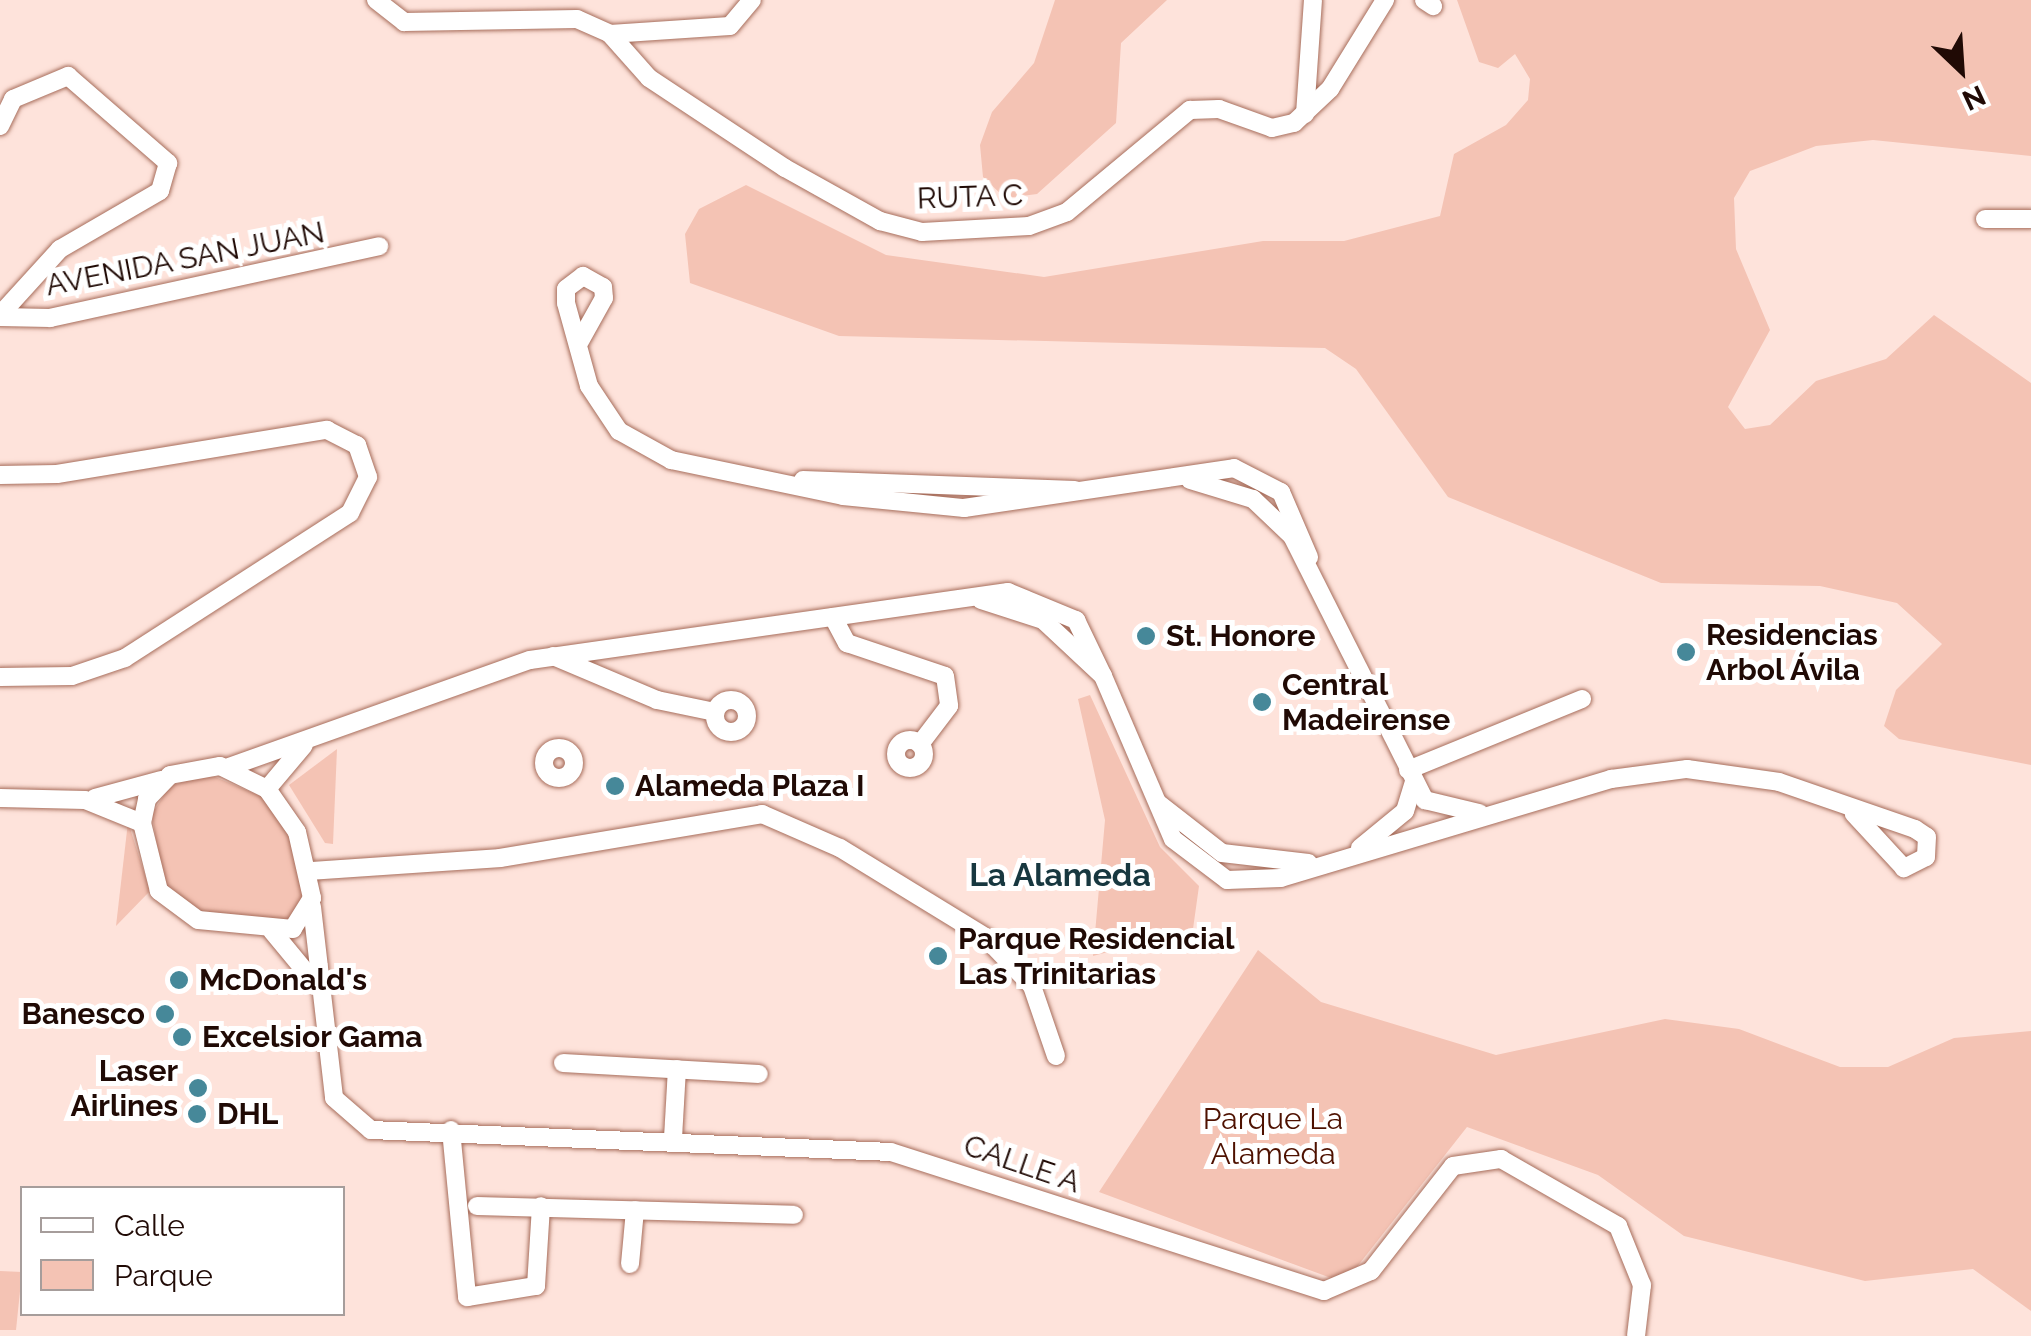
<!DOCTYPE html>
<html>
<head>
<meta charset="utf-8">
<style>
  body { margin:0 }
  #map { position:relative; width:2031px; height:1336px; overflow:hidden; background:#fee3db; font-family:Raleway,sans-serif }
  div>[style] { position:absolute }
  .green>* { inset:0; background:#f4c3b4 }
  .roads { filter:drop-shadow(0 0 2px #a76d5b) drop-shadow(0 0 2px #a76d5b) }
  .minor>* { height:18px; margin:-9px; padding:0 9px; transform-origin:9px; border-radius:9px; background:#fff }
  .minor>.ring { margin:-9px; padding:0; box-sizing:content-box; background:none; border:18px solid #fff; border-radius:50% }
  .dots>* { width:28px; height:28px; translate:-50% -50%; box-sizing:border-box; border:5px solid #fff; border-radius:50% }
  span { translate:-50% -50%; white-space:nowrap; text-align:center; line-height:1.15; -webkit-text-stroke:10px #fff; paint-order:stroke }
  .street-label { font-size:30px; color:#200a05 }
  .poi-label { font-size:30px; color:#200a05; font-weight:700 }
  .left { translate:0 -50%; text-align:left }
  .right { translate:-100% -50%; text-align:right }
  .park-label { font-size:30px; color:#4e1100 }
  .neighbourhood-label { font-size:32px; color:#17373f; font-weight:700 }
  .legend { position:absolute; left:20px; top:1186px; width:325px; height:130px; box-sizing:border-box; background:#fff; border:2px solid #a69d9b; margin:0; padding:12px 18px; list-style:none; font-size:30px; color:#200a05 }
  .legend li { display:flex; align-items:center; gap:20px; height:50px }
  .legend b { width:50px; border:2px solid #a69d9b }
  .north { position:absolute; left:1911px; top:20px; width:100px; height:100px; -webkit-text-stroke:8px #fff; paint-order:stroke; rotate:155deg; font-size:28px; font-weight:700; line-height:40px; text-align:center; color:#200a05 }
  .north::after { content:''; display:block; margin:auto; width:35px; height:45px; background:#200a05; clip-path:polygon(50% 0,100% 100%,50% 72%,0 100%) }
</style>
</head>
<body>
<div id="map">
  <div class="green">
    <i style="clip-path:polygon(1055px 0,1167px 0,1121px 43px,1116px 123px,1037px 194px,1005px 198px,983px 177px,980px 145px,992px 112px,1034px 63px)"></i>
    <i style="clip-path:polygon(1457px 0,2031px 0,2031px 156px,1873px 140px,1816px 146px,1750px 171px,1734px 198px,1736px 249px,1770px 330px,1728px 407px,1745px 429px,1770px 425px,1816px 381px,1886px 359px,1934px 315px,2031px 383px,2031px 765px,1899px 739px,1884px 726px,1896px 690px,1942px 644px,1897px 603px,1820px 586px,1661px 583px,1448px 497px,1356px 369px,1325px 348px,839px 336px,690px 283px,685px 234px,699px 209px,746px 185px,886px 255px,1044px 277px,1263px 241px,1344px 241px,1440px 216px,1454px 154px,1506px 125px,1528px 100px,1530px 79px,1515px 54px,1498px 68px,1479px 62px)"></i>
    <i style="clip-path:polygon(1090px 695px,1160px 847px,1199px 886px,1193px 929px,1093px 956px,1105px 820px,1078px 699px)"></i>
    <i style="clip-path:polygon(337px 749px,333px 844px,325px 843px,289px 785px)"></i>
    <i style="clip-path:polygon(208px 774px,265px 798px,294px 840px,306px 911px,296px 922px,216px 916px,181px 906px,163px 885px,152px 814px,170px 786px)"></i>
    <i style="clip-path:polygon(128px 822px,150px 891px,116px 926px)"></i>
    <i style="clip-path:polygon(1258px 950px,1321px 1002px,1496px 1055px,1665px 1019px,1739px 1029px,1840px 1067px,1888px 1067px,1954px 1038px,2031px 1031px,2031px 1311px,1973px 1269px,1865px 1281px,1684px 1236px,1598px 1175px,1467px 1127px,1349px 1277px,1331px 1278px,1099px 1192px)"></i>
    <i style="clip-path:polygon(0 1271px,22px 1272px,16px 1330px,0 1330px)"></i>
  </div>
  <div class="roads">
    <div class="minor">
      <i style="left:376px;top:0;width:36px;rotate:38deg"></i>
      <i style="left:404px;top:22px;width:173px;rotate:-1deg"></i>
      <i style="left:577px;top:19px;width:36px;rotate:24deg"></i>
      <i style="left:610px;top:34px;width:59px;rotate:48.4deg"></i>
      <i style="left:649px;top:78px;width:163px;rotate:33.5deg"></i>
      <i style="left:785px;top:168px;width:109px;rotate:29.2deg"></i>
      <i style="left:880px;top:221px;width:43px;rotate:14.7deg"></i>
      <i style="left:922px;top:232px;width:107px;rotate:-3.2deg"></i>
      <i style="left:1029px;top:226px;width:40px;rotate:-20.2deg"></i>
      <i style="left:1067px;top:212px;width:160px;rotate:-39.7deg"></i>
      <i style="left:1190px;top:110px;width:29px;rotate:-2deg"></i>
      <i style="left:1219px;top:109px;width:56px;rotate:19.7deg"></i>
      <i style="left:1272px;top:128px;width:23px;rotate:-13deg"></i>
      <i style="left:1294px;top:123px;width:50px;rotate:-43.4deg"></i>
      <i style="left:1330px;top:89px;width:105px;rotate:-58.3deg"></i>
      <i style="left:1424px;top:0;width:11px;rotate:34deg"></i>
      <i style="left:610px;top:34px;width:120px;rotate:-3.8deg"></i>
      <i style="left:730px;top:26px;width:34px;rotate:-50deg"></i>
      <i style="left:1305px;top:114px;width:114px;rotate:-86deg"></i>
      <i style="left:0;top:126px;width:30px;rotate:-64deg"></i>
      <i style="left:13px;top:99px;width:60px;rotate:-22.7deg"></i>
      <i style="left:68px;top:76px;width:133px;rotate:41deg"></i>
      <i style="left:168px;top:163px;width:29px;rotate:106deg"></i>
      <i style="left:160px;top:191px;width:116px;rotate:149.9deg"></i>
      <i style="left:60px;top:249px;width:89px;rotate:132.3deg"></i>
      <i style="left:1985px;top:219px;width:46px"></i>
      <i style="left:0;top:317px;width:50px;rotate:1.1deg"></i>
      <i style="left:50px;top:318px;width:337px;rotate:-12.3deg"></i>
      <i style="left:580px;top:341px;width:49px;rotate:-60.8deg"></i>
      <i style="left:604px;top:298px;width:11px;rotate:-95deg"></i>
      <i style="left:603px;top:287px;width:23px;rotate:-151deg"></i>
      <i style="left:583px;top:276px;width:21px;rotate:143deg"></i>
      <i style="left:566px;top:289px;width:14px;rotate:90deg"></i>
      <i style="left:566px;top:303px;width:86px;rotate:74.5deg"></i>
      <i style="left:589px;top:386px;width:54px;rotate:56.3deg"></i>
      <i style="left:619px;top:431px;width:60px;rotate:29.1deg"></i>
      <i style="left:671px;top:460px;width:176px;rotate:11.8deg"></i>
      <i style="left:843px;top:496px;width:122px;rotate:5.7deg"></i>
      <i style="left:964px;top:508px;width:273px;rotate:-8.4deg"></i>
      <i style="left:1234px;top:468px;width:53px;rotate:27.1deg"></i>
      <i style="left:1281px;top:492px;width:71px;rotate:66.7deg"></i>
      <i style="left:0;top:475px;width:57px;rotate:-1deg"></i>
      <i style="left:57px;top:474px;width:274px;rotate:-9.3deg"></i>
      <i style="left:327px;top:430px;width:34px;rotate:27deg"></i>
      <i style="left:357px;top:445px;width:34px;rotate:71deg"></i>
      <i style="left:368px;top:477px;width:40px;rotate:116.6deg"></i>
      <i style="left:350px;top:513px;width:268px;rotate:147.2deg"></i>
      <i style="left:125px;top:658px;width:56px;rotate:161.2deg"></i>
      <i style="left:72px;top:676px;width:72px;rotate:179.2deg"></i>
      <i style="left:803px;top:480px;width:272px;rotate:2.1deg"></i>
      <i style="left:1190px;top:480px;width:66px;rotate:16.8deg"></i>
      <i style="left:1253px;top:499px;width:54px;rotate:43.5deg"></i>
      <i style="left:1292px;top:536px;width:296px;rotate:63.3deg"></i>
      <i style="left:1425px;top:800px;width:56px;rotate:13.5deg"></i>
      <i style="left:981px;top:600px;width:65px;rotate:17.9deg"></i>
      <i style="left:1043px;top:620px;width:82px;rotate:43deg"></i>
      <i style="left:1103px;top:676px;width:177px;rotate:66.8deg"></i>
      <i style="left:1173px;top:839px;width:68px;rotate:37.2deg"></i>
      <i style="left:1227px;top:880px;width:54px;rotate:-2.1deg"></i>
      <i style="left:1281px;top:878px;width:345px;rotate:-16.7deg"></i>
      <i style="left:1611px;top:779px;width:77px;rotate:-7.5deg"></i>
      <i style="left:1687px;top:769px;width:93px;rotate:8deg"></i>
      <i style="left:1779px;top:782px;width:144px;rotate:19.1deg"></i>
      <i style="left:1915px;top:829px;width:14px;rotate:34deg"></i>
      <i style="left:1927px;top:837px;width:20px;rotate:93deg"></i>
      <i style="left:1926px;top:857px;width:25px;rotate:153deg"></i>
      <i style="left:1904px;top:868px;width:74px;rotate:-132.8deg"></i>
      <i style="left:833px;top:617px;width:30px;rotate:62deg"></i>
      <i style="left:847px;top:643px;width:103px;rotate:18.6deg"></i>
      <i style="left:945px;top:676px;width:30px;rotate:82deg"></i>
      <i style="left:949px;top:706px;width:48px;rotate:127.3deg"></i>
      <i style="left:553px;top:656px;width:113px;rotate:22.9deg"></i>
      <i style="left:657px;top:700px;width:59px;rotate:11.7deg"></i>
      <i class="ring" style="left:715px;top:700px;width:14px;height:14px"></i>
      <i class="ring" style="left:896px;top:740px;width:10px;height:10px"></i>
      <i class="ring" style="left:544px;top:748px;width:12px;height:12px"></i>
      <i style="left:220px;top:766px;width:52px;rotate:26.1deg"></i>
      <i style="left:267px;top:789px;width:52px;rotate:55.1deg"></i>
      <i style="left:297px;top:832px;width:68px;rotate:77.2deg"></i>
      <i style="left:312px;top:898px;width:36px;rotate:122deg"></i>
      <i style="left:293px;top:929px;width:95px;rotate:-174.6deg"></i>
      <i style="left:198px;top:920px;width:49px;rotate:-143.4deg"></i>
      <i style="left:159px;top:891px;width:70px;rotate:-104deg"></i>
      <i style="left:142px;top:823px;width:25px;rotate:-78deg"></i>
      <i style="left:147px;top:799px;width:33px;rotate:-46deg"></i>
      <i style="left:170px;top:775px;width:51px;rotate:-10.2deg"></i>
      <i style="left:229px;top:767px;width:319px;rotate:-19.6deg"></i>
      <i style="left:530px;top:660px;width:483px;rotate:-8.1deg"></i>
      <i style="left:1008px;top:592px;width:74px;rotate:22.4deg"></i>
      <i style="left:1076px;top:620px;width:62px;rotate:64.3deg"></i>
      <i style="left:1408px;top:770px;width:188px;rotate:-22.2deg"></i>
      <i style="left:267px;top:789px;width:57px;rotate:-49.9deg"></i>
      <i style="left:0;top:798px;width:85px;rotate:1.3deg"></i>
      <i style="left:85px;top:800px;width:61px;rotate:22deg"></i>
      <i style="left:95px;top:798px;width:68px;rotate:-15.3deg"></i>
      <i style="left:1158px;top:803px;width:81px;rotate:38deg"></i>
      <i style="left:1222px;top:853px;width:87px;rotate:6.6deg"></i>
      <i style="left:1360px;top:848px;width:58px;rotate:-39.4deg"></i>
      <i style="left:1405px;top:811px;width:30px;rotate:-73deg"></i>
      <i style="left:310px;top:871px;width:190px;rotate:-3.9deg"></i>
      <i style="left:500px;top:858px;width:266px;rotate:-9.5deg"></i>
      <i style="left:762px;top:814px;width:85px;rotate:23.6deg"></i>
      <i style="left:840px;top:848px;width:170px;rotate:31.5deg"></i>
      <i style="left:985px;top:937px;width:68px;rotate:46.2deg"></i>
      <i style="left:1032px;top:986px;width:74px;rotate:71.1deg"></i>
      <i style="left:312px;top:907px;width:192px;rotate:83.4deg"></i>
      <i style="left:334px;top:1098px;width:49px;rotate:40.9deg"></i>
      <i style="left:371px;top:1130px;width:520px;rotate:2.42deg"></i>
      <i style="left:891px;top:1152px;width:455px;rotate:17.8deg"></i>
      <i style="left:1324px;top:1291px;width:51px;rotate:-23.1deg"></i>
      <i style="left:1371px;top:1271px;width:133px;rotate:-52deg"></i>
      <i style="left:1453px;top:1166px;width:49px;rotate:-8.3deg"></i>
      <i style="left:1501px;top:1159px;width:135px;rotate:29.8deg"></i>
      <i style="left:1618px;top:1226px;width:64px;rotate:67.9deg"></i>
      <i style="left:1642px;top:1285px;width:51px;rotate:96.7deg"></i>
      <i style="left:272px;top:931px;width:67px;rotate:50.4deg"></i>
      <i style="left:563px;top:1063px;width:196px;rotate:3.2deg"></i>
      <i style="left:451px;top:1130px;width:168px;rotate:84.5deg"></i>
      <i style="left:467px;top:1297px;width:70px;rotate:-9.1deg"></i>
      <i style="left:536px;top:1286px;width:80px;rotate:-86.4deg"></i>
      <i style="left:673px;top:1138px;width:69px;rotate:-86.7deg"></i>
      <i style="left:477px;top:1206px;width:317px;rotate:1.6deg"></i>
      <i style="left:630px;top:1264px;width:54px;rotate:-84.7deg"></i>
    </div>
  </div>
  <div class="dots">
    <i style="left:1146px;top:636px;background:#468899"></i>
    <i style="left:1686px;top:652px;background:#468899"></i>
    <i style="left:1262px;top:702px;background:#468899"></i>
    <i style="left:615px;top:786px;background:#468899"></i>
    <i style="left:938px;top:956px;background:#468899"></i>
    <i style="left:179px;top:980px;background:#468899"></i>
    <i style="left:165px;top:1014px;background:#468899"></i>
    <i style="left:182px;top:1037px;background:#468899"></i>
    <i style="left:198px;top:1088px;background:#468899"></i>
    <i style="left:197px;top:1114px;background:#468899"></i>
  </div>
  <div class="street-label">
    <span style="left:970px;top:197px;rotate:-2deg">RUTA C</span>
    <span style="left:185px;top:259px;rotate:-11deg">AVENIDA SAN JUAN</span>
    <span style="left:1022px;top:1164px;rotate:19deg">CALLE A</span>
  </div>
  <div class="poi-label">
    <span class="left" style="left:1706px;top:652px">Residencias<br>Arbol Ávila</span>
    <span class="left" style="left:1166px;top:636px">St. Honore</span>
    <span class="left" style="left:1282px;top:702px">Central<br>Madeirense</span>
    <span class="left" style="left:635px;top:786px">Alameda Plaza I</span>
    <span class="left" style="left:958px;top:956px">Parque Residencial<br>Las Trinitarias</span>
    <span class="left" style="left:199px;top:980px">McDonald's</span>
    <span class="right" style="left:145px;top:1014px">Banesco</span>
    <span class="left" style="left:202px;top:1037px">Excelsior Gama</span>
    <span class="right" style="left:178px;top:1088px">Laser<br>Airlines</span>
    <span class="left" style="left:217px;top:1114px">DHL</span>
  </div>
  <div class="park-label">
    <span style="left:1273px;top:1136px">Parque La<br>Alameda</span>
  </div>
  <div class="neighbourhood-label">
    <span style="left:1060px;top:875px">La Alameda</span>
  </div>
  <ul class="legend">
  <li><b style="height:12px;background:#fff"></b>Calle</li>
  <li><b style="height:28px;background:#f4c3b4"></b>Parque</li>
  </ul>
  <div class="north">N</div>
</div>
</body>
</html>
